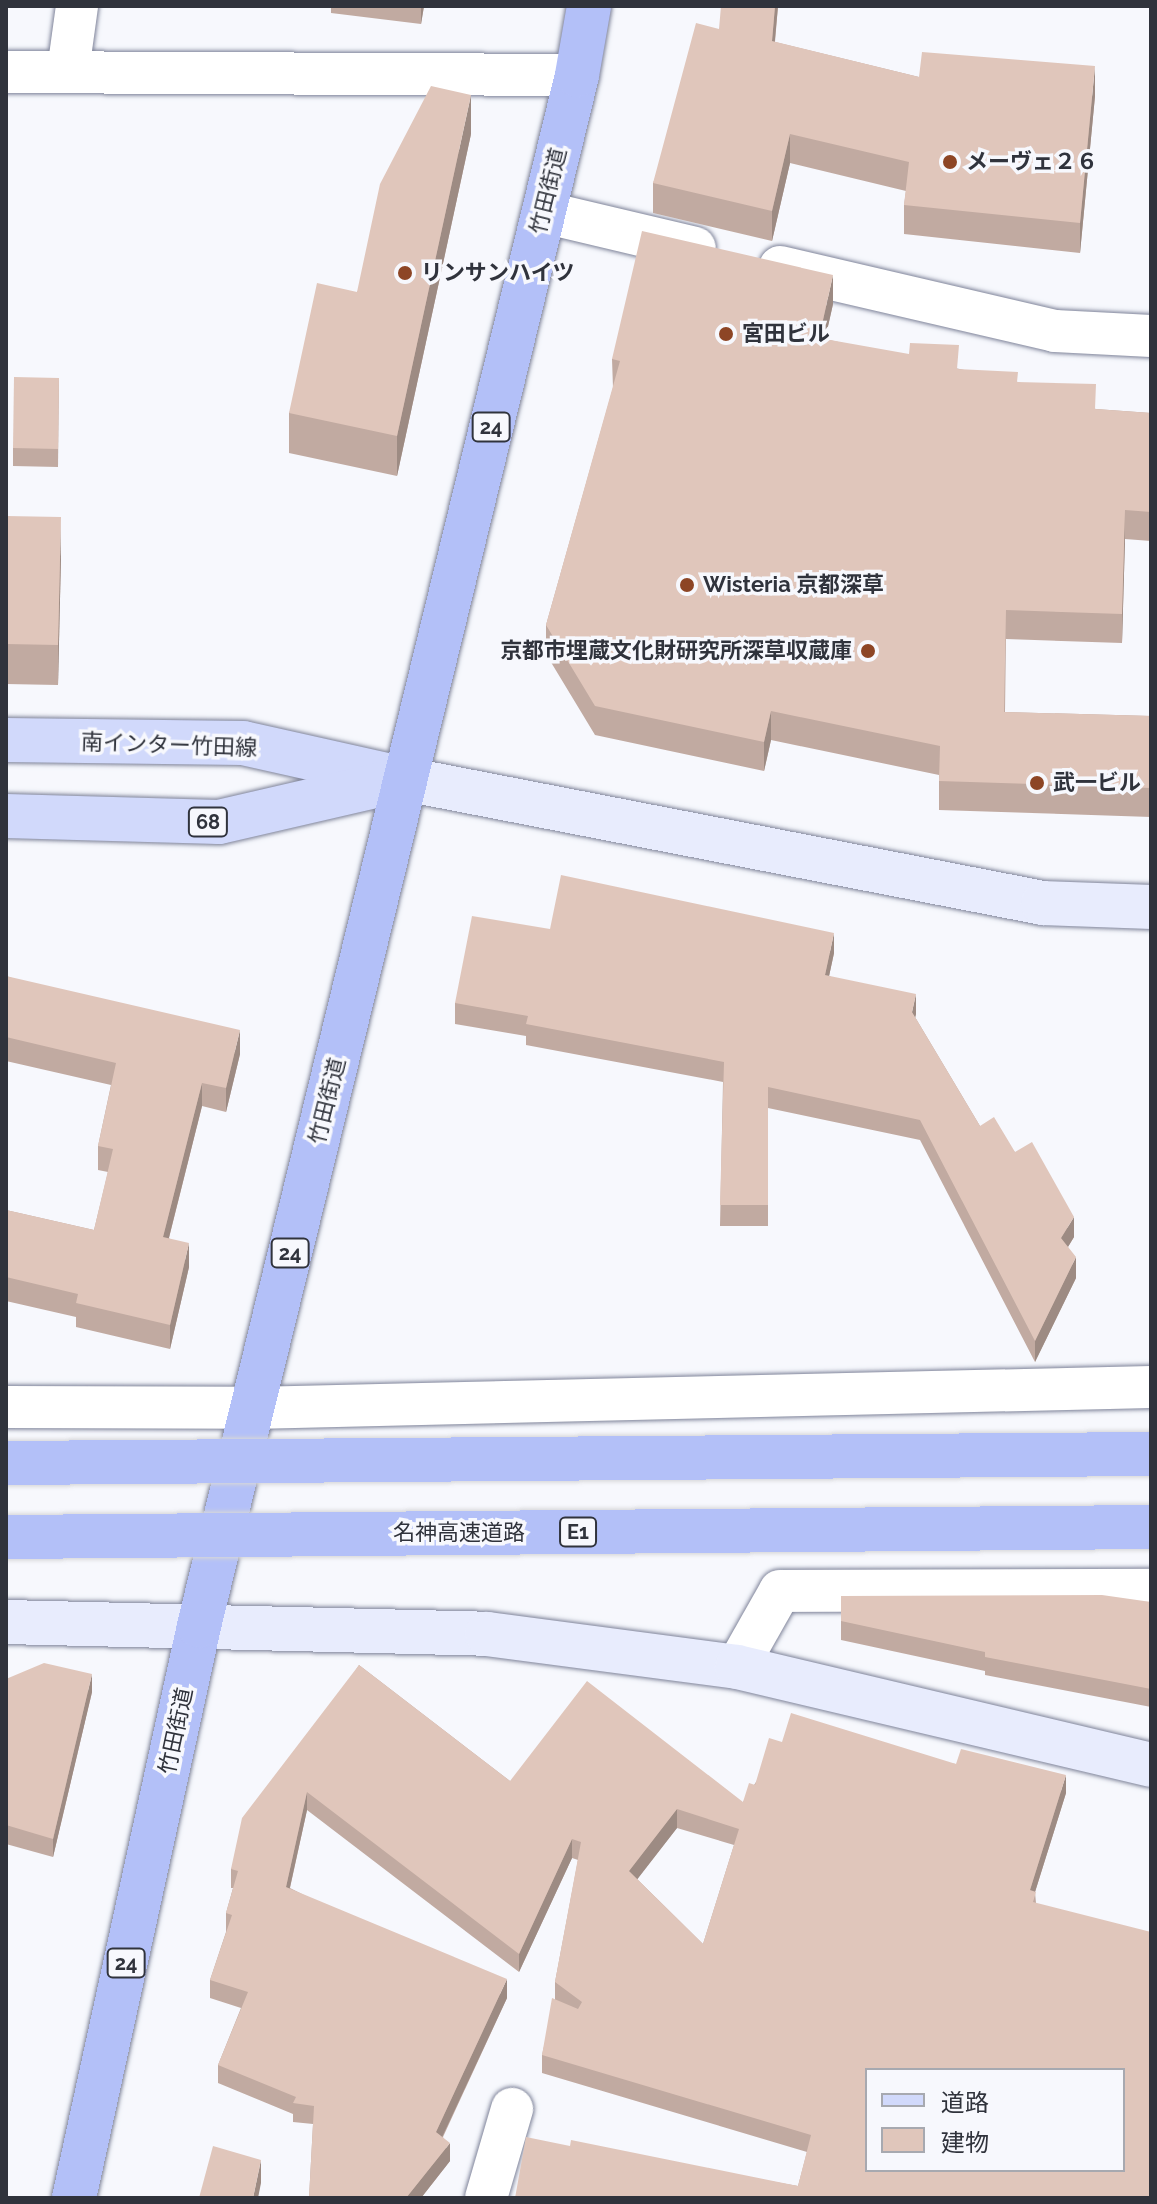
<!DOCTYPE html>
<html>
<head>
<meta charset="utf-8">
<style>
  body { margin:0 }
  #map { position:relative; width:1157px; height:2204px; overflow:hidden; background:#f7f8fd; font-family:Raleway,"Noto Sans JP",sans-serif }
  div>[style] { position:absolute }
  .roads { filter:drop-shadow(0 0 2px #7f849a) drop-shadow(0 0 2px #7f849a) }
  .street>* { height:42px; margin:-21px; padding:0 21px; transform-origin:21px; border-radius:21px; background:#fff }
  .secondary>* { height:44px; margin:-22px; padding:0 22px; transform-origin:22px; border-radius:22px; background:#e8ecfd }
  .primary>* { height:44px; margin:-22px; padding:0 22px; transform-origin:22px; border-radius:22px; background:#d1d9fb }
  .highway>* { height:44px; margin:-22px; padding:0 22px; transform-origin:22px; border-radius:22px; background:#b3c0f8 }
  .bridges { filter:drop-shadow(0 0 2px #d6d6d8) drop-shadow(0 0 2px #d6d6d8) }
  .highway-bridge>* { height:44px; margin:-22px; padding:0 22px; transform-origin:22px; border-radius:22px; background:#b3c0f8 }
  .wall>* { inset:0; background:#c1aaa1 }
  .shaded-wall>* { inset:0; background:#9d8b83 }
  .building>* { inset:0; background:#e0c6bb }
  .dots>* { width:22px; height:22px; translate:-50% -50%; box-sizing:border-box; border:4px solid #f7f8fd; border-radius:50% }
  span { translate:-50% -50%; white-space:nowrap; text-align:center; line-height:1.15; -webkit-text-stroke:7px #f7f8fd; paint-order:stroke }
  .shield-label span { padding:2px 6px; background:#f7f8fd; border:2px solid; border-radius:6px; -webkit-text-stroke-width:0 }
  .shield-label { font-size:20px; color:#30333c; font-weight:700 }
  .poi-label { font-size:22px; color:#30333c; font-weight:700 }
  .left { translate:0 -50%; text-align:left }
  .right { translate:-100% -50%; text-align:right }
  .street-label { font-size:22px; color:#30333c }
  .frame { position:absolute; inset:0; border:8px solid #30333c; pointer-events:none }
  .legend { position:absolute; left:865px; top:2068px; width:260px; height:104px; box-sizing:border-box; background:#f7f8fd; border:2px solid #a7a9b0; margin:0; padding:10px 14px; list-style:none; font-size:24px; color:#30333c }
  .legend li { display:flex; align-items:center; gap:16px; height:40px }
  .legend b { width:40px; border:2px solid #a7a9b0 }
</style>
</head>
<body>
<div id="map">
  <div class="roads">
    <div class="street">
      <i style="left:68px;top:71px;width:66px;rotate:-82.1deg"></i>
      <i style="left:6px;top:72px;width:571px;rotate:0.3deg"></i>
      <i style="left:543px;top:212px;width:156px;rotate:13.3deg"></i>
      <i style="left:780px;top:267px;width:282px;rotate:13.1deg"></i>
      <i style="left:1055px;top:331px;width:96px;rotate:3deg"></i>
      <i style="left:6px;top:1407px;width:246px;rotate:0.2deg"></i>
      <i style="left:252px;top:1408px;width:899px;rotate:-1.34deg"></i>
      <i style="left:737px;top:1667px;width:87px;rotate:-60.5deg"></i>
      <i style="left:780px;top:1591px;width:371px;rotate:-0.2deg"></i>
      <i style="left:486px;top:2198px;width:93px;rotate:-73.7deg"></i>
    </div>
    <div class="secondary">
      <i style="left:405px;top:779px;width:650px;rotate:11deg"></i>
      <i style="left:1043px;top:903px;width:108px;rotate:2.1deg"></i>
      <i style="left:6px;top:1622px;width:481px;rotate:1.4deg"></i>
      <i style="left:487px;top:1634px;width:252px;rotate:7.5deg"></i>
      <i style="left:737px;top:1667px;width:425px;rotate:13.3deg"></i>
    </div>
    <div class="primary">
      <i style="left:6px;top:740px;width:237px;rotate:0.7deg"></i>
      <i style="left:243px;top:743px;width:156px;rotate:12.6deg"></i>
      <i style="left:6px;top:816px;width:213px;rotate:1.6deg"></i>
      <i style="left:219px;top:822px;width:191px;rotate:-13deg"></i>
    </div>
    <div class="highway">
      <i style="left:74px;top:2198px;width:585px;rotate:-77.67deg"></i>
      <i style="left:199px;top:1626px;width:1596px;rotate:-76.3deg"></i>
      <i style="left:577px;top:75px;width:70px;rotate:-80.1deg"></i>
    </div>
  </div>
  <div class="bridges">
    <div class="highway-bridge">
      <i style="left:6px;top:1463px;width:1145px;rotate:-0.45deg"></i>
      <i style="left:6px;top:1537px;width:1145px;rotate:-0.5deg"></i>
    </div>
  </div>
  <div class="wall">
    <i style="clip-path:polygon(331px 6px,424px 6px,421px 24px,331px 13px)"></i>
    <i style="clip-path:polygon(778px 6px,775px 42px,919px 77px,1095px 96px,1080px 253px,904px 234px,904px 205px,906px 191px,790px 163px,772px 241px,653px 213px,653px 183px,719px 29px)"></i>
    <i style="clip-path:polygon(471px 134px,397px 476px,289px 453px,289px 413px,357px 292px)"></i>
    <i style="clip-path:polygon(833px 304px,825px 339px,1018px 382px,1096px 409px,1151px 413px,1151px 541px,1125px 539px,1122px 643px,1006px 639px,1005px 712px,1151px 716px,1151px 817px,939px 810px,939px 775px,771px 740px,764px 771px,595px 735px,546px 654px,546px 625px,613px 388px,612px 359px)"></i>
    <i style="clip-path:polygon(59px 378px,58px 467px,13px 466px,13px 448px)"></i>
    <i style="clip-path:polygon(6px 516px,61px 556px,58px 685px,6px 684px)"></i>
    <i style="clip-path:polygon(550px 929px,834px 953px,829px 976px,916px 1014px,915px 1017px,980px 1126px,1015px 1152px,1074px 1237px,1068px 1247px,1076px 1278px,1035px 1362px,920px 1140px,768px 1108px,768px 1226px,720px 1226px,723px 1082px,526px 1045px,526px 1036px,455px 1024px,455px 1003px)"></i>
    <i style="clip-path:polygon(6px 976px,240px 1054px,226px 1112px,202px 1106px,169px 1238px,189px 1267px,170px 1349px,76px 1327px,76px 1317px,6px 1301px,6px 1210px,94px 1230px,108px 1172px,98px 1170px,98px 1146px,111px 1085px,6px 1061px)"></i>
    <i style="clip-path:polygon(841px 1596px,1151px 1602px,1151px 1707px,985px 1675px,985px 1671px,841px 1640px)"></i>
    <i style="clip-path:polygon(evenodd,359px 1665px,510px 1781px,743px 1802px,782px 1742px,956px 1764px,1066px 1793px,1035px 1892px,1036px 1903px,1151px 2198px,515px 2198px,570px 2146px,798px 2186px,807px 2152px,542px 2073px,542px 2055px,555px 1999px,555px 1982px,578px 1860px,572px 1858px,519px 1972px,307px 1810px,290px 1888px,507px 1998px,443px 2137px,450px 2161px,421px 2198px,309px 2198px,313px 2124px,293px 2122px,293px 2114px,218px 2083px,218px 2065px,241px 2008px,210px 1998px,210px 1980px,226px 1932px,226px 1913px,233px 1888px,231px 1888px,231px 1869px,359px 1665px,677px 1828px,734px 1845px,703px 1944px,637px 1879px,677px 1828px)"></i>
    <i style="clip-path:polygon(6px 1679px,92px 1692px,53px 1857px,6px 1844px)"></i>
  </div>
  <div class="shaded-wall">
    <i style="clip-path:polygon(421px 6px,424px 6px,421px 24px)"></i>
    <i style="clip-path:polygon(775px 6px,778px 6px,772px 71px,772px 41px)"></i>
    <i style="clip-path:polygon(1095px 66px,1095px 96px,1080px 253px,1080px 223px)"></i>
    <i style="clip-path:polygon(471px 95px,471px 134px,397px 476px,397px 436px)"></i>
    <i style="clip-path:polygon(790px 134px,790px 163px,772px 241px,772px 211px)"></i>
    <i style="clip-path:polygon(833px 275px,833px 304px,819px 367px,819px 338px)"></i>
    <i style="clip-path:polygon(1125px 510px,1125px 539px,1122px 643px,1122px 614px)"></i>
    <i style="clip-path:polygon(61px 517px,61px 556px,58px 685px,58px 645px)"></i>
    <i style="clip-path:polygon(771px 711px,771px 740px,764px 771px,764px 742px)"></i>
    <i style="clip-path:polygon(834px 933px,834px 953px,825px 995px,825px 975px)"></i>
    <i style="clip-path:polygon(916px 994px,916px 1014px,912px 1032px,912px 1012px)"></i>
    <i style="clip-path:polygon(240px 1030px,240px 1054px,226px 1112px,226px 1088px)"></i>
    <i style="clip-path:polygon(202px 1083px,202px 1106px,163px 1261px,163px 1237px)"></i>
    <i style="clip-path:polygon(1074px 1217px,1074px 1237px,1061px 1258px,1061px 1238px)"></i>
    <i style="clip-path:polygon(189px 1243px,189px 1267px,170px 1349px,170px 1325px)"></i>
    <i style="clip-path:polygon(1076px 1257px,1076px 1278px,1035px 1362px,1035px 1341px)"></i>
    <i style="clip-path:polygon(92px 1674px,92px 1692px,53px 1857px,53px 1839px)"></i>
    <i style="clip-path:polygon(1066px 1775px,1066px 1793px,1030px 1908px,1030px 1890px)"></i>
    <i style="clip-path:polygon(307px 1792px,307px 1810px,286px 1905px,286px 1887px)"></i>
    <i style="clip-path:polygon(677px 1809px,677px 1828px,629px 1890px,629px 1871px)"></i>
    <i style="clip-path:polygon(572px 1839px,572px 1858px,519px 1972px,519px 1954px)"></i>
    <i style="clip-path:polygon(507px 1979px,507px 1998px,436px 2150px,436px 2132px)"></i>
    <i style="clip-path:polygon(450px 2143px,450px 2161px,421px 2198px,406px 2198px)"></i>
    <i style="clip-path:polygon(261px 2160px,261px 2183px,258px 2198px,253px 2198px)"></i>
  </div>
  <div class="building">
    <i style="clip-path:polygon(721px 6px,775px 6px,772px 41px,919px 77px,922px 52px,1095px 66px,1080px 223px,904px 205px,909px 162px,790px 134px,772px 211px,653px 183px,696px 23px,719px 29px)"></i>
    <i style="clip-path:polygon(431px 86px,471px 95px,397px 436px,289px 413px,317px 283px,357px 292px,380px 184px)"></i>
    <i style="clip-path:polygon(642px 231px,833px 275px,819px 338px,909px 354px,910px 343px,959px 345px,957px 369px,1018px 372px,1017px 382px,1096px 384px,1095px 409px,1151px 413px,1151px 512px,1125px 510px,1122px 614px,1006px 610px,1004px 712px,1151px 716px,1151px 788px,939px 781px,940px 746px,771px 711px,764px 742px,595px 706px,546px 625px,620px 361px,612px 359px)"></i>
    <i style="clip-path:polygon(14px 377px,59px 378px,58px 449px,13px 448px)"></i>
    <i style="clip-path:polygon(6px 516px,61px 517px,58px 645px,6px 644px)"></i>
    <i style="clip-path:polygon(561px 875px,834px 933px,825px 975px,916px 994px,912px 1012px,980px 1126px,994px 1117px,1015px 1152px,1032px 1142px,1074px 1217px,1061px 1238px,1076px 1257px,1035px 1341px,920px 1120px,768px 1087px,768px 1205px,720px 1205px,724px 1062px,526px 1024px,528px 1016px,455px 1003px,472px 916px,550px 929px)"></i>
    <i style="clip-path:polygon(6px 976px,240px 1030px,226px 1088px,202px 1083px,163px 1237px,189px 1243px,170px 1325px,76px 1303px,78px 1294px,6px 1277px,6px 1210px,94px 1230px,113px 1149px,98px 1146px,116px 1063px,6px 1037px)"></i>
    <i style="clip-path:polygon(1102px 1595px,1151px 1602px,1151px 1689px,985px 1657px,985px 1652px,841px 1621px,841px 1596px)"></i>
    <i style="clip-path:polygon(44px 1663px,92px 1674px,53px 1839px,6px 1825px,6px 1679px)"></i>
    <i style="clip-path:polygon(evenodd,359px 1665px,510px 1781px,587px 1681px,743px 1802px,749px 1783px,755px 1785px,769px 1738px,782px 1742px,791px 1713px,956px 1764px,961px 1749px,1066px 1775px,1030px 1890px,1036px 1892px,1033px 1902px,1151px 1932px,1151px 2198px,515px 2198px,526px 2137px,570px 2146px,571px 2140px,798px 2186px,811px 2135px,542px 2055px,552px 1998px,578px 2009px,582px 2002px,555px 1982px,581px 1842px,572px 1839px,519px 1954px,307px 1792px,286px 1887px,507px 1979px,436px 2132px,450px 2143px,406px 2198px,309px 2198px,314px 2106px,293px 2103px,296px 2097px,218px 2065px,248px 1992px,210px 1980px,232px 1915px,226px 1913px,238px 1871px,231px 1869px,242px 1818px,359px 1665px,677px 1809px,739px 1829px,703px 1944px,629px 1871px,677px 1809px,359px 1665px,867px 2070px,1123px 2070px,1123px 2170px,867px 2170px,867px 2070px)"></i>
    <i style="clip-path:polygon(213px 2146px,261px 2160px,253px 2198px,199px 2198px)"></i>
  </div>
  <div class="dots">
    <i style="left:950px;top:162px;background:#8d4525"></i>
    <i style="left:405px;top:273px;background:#8d4525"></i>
    <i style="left:726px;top:334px;background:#8d4525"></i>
    <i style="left:687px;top:585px;background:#8d4525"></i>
    <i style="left:868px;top:651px;background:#8d4525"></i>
    <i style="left:1037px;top:783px;background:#8d4525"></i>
  </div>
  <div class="shield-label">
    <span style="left:491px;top:427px">24</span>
    <span style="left:208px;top:822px">68</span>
    <span style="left:290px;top:1253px">24</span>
    <span style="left:578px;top:1532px">E1</span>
    <span style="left:126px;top:1963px">24</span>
  </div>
  <div class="poi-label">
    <span class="left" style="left:966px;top:162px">メーヴェ２６</span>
    <span class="left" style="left:421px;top:273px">リンサンハイツ</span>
    <span class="left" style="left:742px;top:334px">宮田ビル</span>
    <span class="left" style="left:703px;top:585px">Wisteria 京都深草</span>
    <span class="right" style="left:852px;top:651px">京都市埋蔵文化財研究所深草収蔵庫</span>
    <span class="left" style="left:1053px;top:783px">武一ビル</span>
  </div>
  <div class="street-label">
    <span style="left:548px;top:191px;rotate:-76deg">竹田街道</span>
    <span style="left:169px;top:745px;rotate:2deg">南インター竹田線</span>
    <span style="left:327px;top:1101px;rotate:-76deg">竹田街道</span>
    <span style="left:459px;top:1533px">名神高速道路</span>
    <span style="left:176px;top:1731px;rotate:-78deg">竹田街道</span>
  </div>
  <div class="frame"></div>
  <ul class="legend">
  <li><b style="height:10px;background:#d1d9fb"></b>道路</li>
  <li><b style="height:22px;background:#e0c6bb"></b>建物</li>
  </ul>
</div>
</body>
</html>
